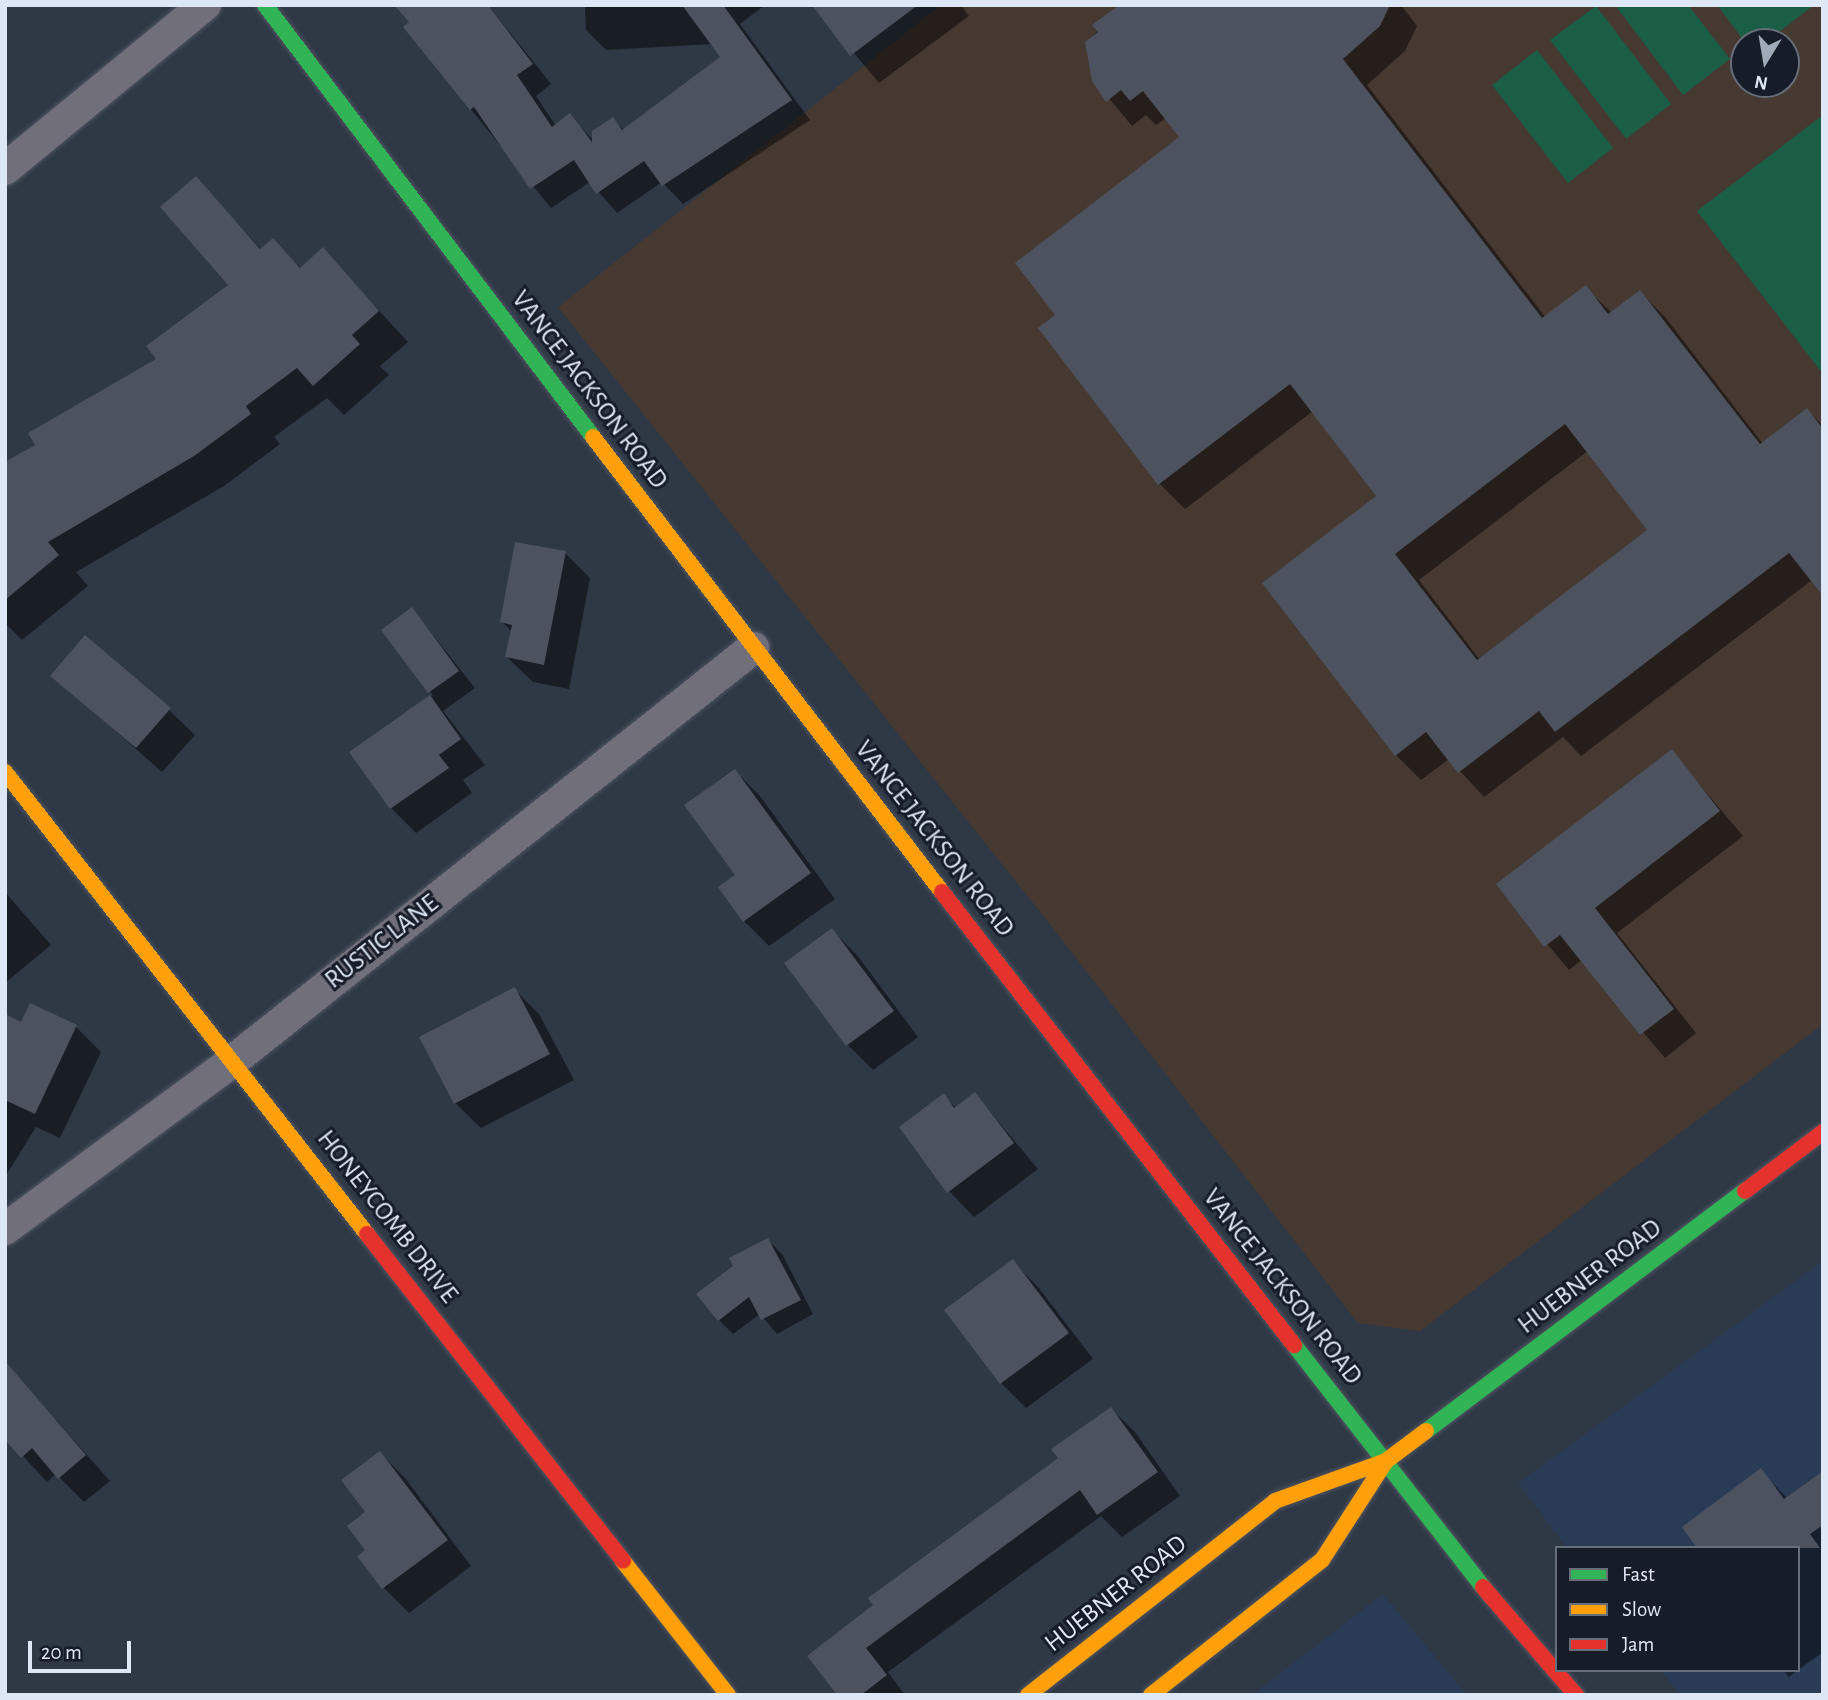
<!DOCTYPE html>
<html>
<head>
<meta charset="utf-8">
<style>
  body { margin:0 }
  #map { position:relative; width:1828px; height:1700px; overflow:hidden; background:#2f3845; font-family:"Alegreya Sans",sans-serif }
  div>[style] { position:absolute }
  .built>* { inset:0; background:#2a3b55 }
  .education>* { inset:0; background:#463931 }
  .green>* { inset:0; background:#1a5e46 }
  .shadow>* { inset:0; background:#0007 }
  .building>* { inset:0; background:#4c535e }
  .roads { filter:drop-shadow(0 0 2px #4d5560) drop-shadow(0 0 2px #4d5560) }
  .street>* { height:32px; margin:-16px; padding:0 16px; transform-origin:16px; border-radius:16px; background:#706f7a }
  .fast>* { height:16px; margin:-8px; padding:0 8px; transform-origin:8px; border-radius:8px; background:#30b455 }
  .slow>* { height:16px; margin:-8px; padding:0 8px; transform-origin:8px; border-radius:8px; background:#ff9f0a }
  .jam>* { height:16px; margin:-8px; padding:0 8px; transform-origin:8px; border-radius:8px; background:#e5322d }
  span { translate:-50% -50%; white-space:nowrap; text-align:center; line-height:1.15; -webkit-text-stroke:6px #161d28; paint-order:stroke }
  .street-label { font-size:26px; color:#dee7f6 }
  .frame { position:absolute; inset:0; border:7px solid #dee7f6; pointer-events:none }
  .legend { position:absolute; left:1555px; top:1546px; width:245px; height:126px; box-sizing:border-box; background:#161d28; border:2px solid #666e7a; margin:0; padding:9px 12px; list-style:none; font-size:21px; color:#dee7f6 }
  .legend li { display:flex; align-items:center; gap:14px; height:35px }
  .legend b { width:35px; border:2px solid #666e7a }
  .north { position:absolute; left:1730px; top:28px; width:70px; height:70px; box-sizing:border-box; background:#161d28; border:2px solid #666e7a; border-radius:50%; rotate:191deg; font-size:19px; font-weight:700; line-height:28px; text-align:center; color:#dee7f6 }
  .north::after { content:''; display:block; margin:auto; width:24px; height:32px; background:#a1aab8; clip-path:polygon(50% 0,100% 100%,50% 72%,0 100%) }
  .scale { position:absolute; left:28px; top:1641px; width:103px; height:32px; box-sizing:border-box; border:4px solid #dee7f6; border-top:0; padding-left:9px; font-size:21px; line-height:24px; white-space:nowrap; color:#dee7f6; -webkit-text-stroke:5px #161d28; paint-order:stroke }
</style>
</head>
<body>
<div id="map">
  <div class="built">
    <i style="clip-path:polygon(1823px 1261px,1823px 1695px,1680px 1695px,1661px 1670px,1798px 1670px,1798px 1548px,1567px 1548px,1518px 1483px)"></i>
    <i style="clip-path:polygon(1383px 1594px,1467px 1695px,1252px 1695px)"></i>
  </div>
  <div class="education">
    <i style="clip-path:polygon(evenodd,941px 5px,1823px 5px,1823px 1024px,1420px 1331px,1358px 1323px,1049px 923px,558px 307px,941px 5px,1744px 42px,1786px 42px,1786px 84px,1744px 84px,1744px 42px)"></i>
  </div>
  <div class="green">
    <i style="clip-path:polygon(1615px 5px,1688px 5px,1730px 59px,1683px 95px)"></i>
    <i style="clip-path:polygon(1717px 5px,1814px 5px,1766px 42px,1745px 42px)"></i>
    <i style="clip-path:polygon(1596px 6px,1671px 104px,1626px 139px,1550px 40px)"></i>
    <i style="clip-path:polygon(1537px 50px,1613px 148px,1568px 183px,1492px 85px)"></i>
    <i style="clip-path:polygon(1823px 115px,1823px 374px,1697px 211px)"></i>
  </div>
  <div class="shadow">
    <i style="clip-path:polygon(488px 5px,551px 84px,536px 96px,556px 126px,570px 116px,594px 141px,612px 119px,624px 130px,722px 57px,713px 44px,606px 50px,586px 30px,585px 5px,765px 5px,740px 24px,810px 120px,683px 204px,662px 182px,617px 213px,590px 182px,551px 208px,405px 28px)"></i>
    <i style="clip-path:polygon(814px 5px,961px 5px,969px 16px,879px 83px)"></i>
    <i style="clip-path:polygon(evenodd,1122px 5px,1401px 5px,1417px 26px,1405px 51px,1367px 85px,1546px 318px,1585px 287px,1612px 313px,1640px 292px,1665px 317px,1763px 444px,1807px 410px,1823px 426px,1823px 594px,1812px 580px,1581px 756px,1563px 737px,1484px 797px,1449px 759px,1421px 780px,1396px 755px,1379px 496px,1313px 411px,1185px 509px,1160px 484px,1040px 329px,1058px 315px,1182px 138px,1166px 118px,1156px 125px,1146px 115px,1132px 126px,1094px 80px,1087px 42px,1122px 5px,1588px 451px,1649px 530px,1480px 660px,1419px 580px,1588px 451px)"></i>
    <i style="clip-path:polygon(196px 179px,262px 250px,273px 240px,302px 269px,323px 250px,408px 342px,380px 366px,389px 375px,344px 415px,327px 398px,274px 437px,280px 444px,224px 486px,76px 572px,88px 586px,22px 640px,5px 623px,5px 465px,159px 359px,231px 285px)"></i>
    <i style="clip-path:polygon(565px 553px,590px 578px,569px 689px,533px 682px,507px 657px,512px 632px,502px 622px)"></i>
    <i style="clip-path:polygon(412px 609px,475px 688px,443px 711px,485px 765px,463px 780px,472px 793px,416px 833px,391px 808px,352px 752px,433px 695px,384px 630px)"></i>
    <i style="clip-path:polygon(53px 676px,169px 710px,195px 735px,162px 772px)"></i>
    <i style="clip-path:polygon(1671px 751px,1743px 836px,1617px 933px,1696px 1033px,1665px 1058px,1582px 960px,1569px 970px,1498px 885px)"></i>
    <i style="clip-path:polygon(735px 771px,760px 796px,835px 899px,769px 946px,744px 921px,738px 876px)"></i>
    <i style="clip-path:polygon(5px 892px,51px 945px,5px 983px)"></i>
    <i style="clip-path:polygon(832px 930px,857px 955px,918px 1037px,873px 1070px,848px 1045px,787px 963px)"></i>
    <i style="clip-path:polygon(514px 989px,539px 1014px,574px 1080px,481px 1128px,455px 1103px)"></i>
    <i style="clip-path:polygon(5px 1016px,22px 1024px,76px 1027px,101px 1052px,60px 1138px,36px 1127px,5px 1177px)"></i>
    <i style="clip-path:polygon(975px 1094px,1038px 1169px,974px 1217px,949px 1191px,944px 1096px,956px 1108px)"></i>
    <i style="clip-path:polygon(768px 1240px,782px 1254px,813px 1314px,777px 1334px,760px 1314px,733px 1334px,719px 1320px)"></i>
    <i style="clip-path:polygon(1013px 1262px,1038px 1287px,1093px 1359px,1026px 1408px,1001px 1383px,947px 1311px)"></i>
    <i style="clip-path:polygon(10px 1368px,110px 1481px,84px 1502px,56px 1474px,47px 1482px,9px 1441px,5px 1444px,5px 1372px)"></i>
    <i style="clip-path:polygon(1111px 1409px,1135px 1432px,1180px 1496px,1122px 1537px,1101px 1516px,888px 1672px,905px 1695px,840px 1695px,810px 1656px,1060px 1459px)"></i>
    <i style="clip-path:polygon(380px 1453px,405px 1478px,471px 1566px,409px 1613px,384px 1588px,368px 1550px,367px 1512px)"></i>
    <i style="clip-path:polygon(1761px 1471px,1788px 1499px,1823px 1473px,1823px 1652px,1798px 1670px,1798px 1548px)"></i>
    <i style="clip-path:polygon(1783px 1670px,1798px 1670px,1789px 1677px)"></i>
  </div>
  <div class="building">
    <i style="clip-path:polygon(394px 5px,488px 5px,533px 64px,517px 75px,552px 127px,570px 113px,592px 142px,592px 131px,613px 117px,622px 130px,720px 57px,682px 5px,723px 5px,792px 100px,662px 186px,644px 161px,596px 194px,574px 160px,530px 189px,474px 107px,470px 110px,403px 27px,409px 22px)"></i>
    <i style="clip-path:polygon(812px 5px,918px 5px,850px 56px)"></i>
    <i style="clip-path:polygon(evenodd,1119px 5px,1390px 5px,1380px 26px,1343px 59px,1542px 318px,1586px 285px,1608px 314px,1640px 290px,1760px 444px,1807px 408px,1823px 429px,1823px 596px,1789px 553px,1555px 732px,1539px 711px,1458px 773px,1426px 732px,1395px 756px,1262px 583px,1376px 496px,1290px 384px,1158px 485px,1038px 328px,1055px 315px,1015px 263px,1179px 137px,1143px 91px,1130px 101px,1121px 90px,1106px 102px,1092px 81px,1085px 42px,1098px 32px,1092px 25px,1119px 5px,1565px 424px,1647px 530px,1477px 660px,1395px 554px,1565px 424px)"></i>
    <i style="clip-path:polygon(196px 176px,260px 249px,273px 238px,300px 268px,323px 247px,379px 311px,352px 335px,360px 344px,313px 386px,297px 368px,246px 406px,251px 414px,194px 456px,48px 542px,59px 555px,5px 600px,5px 462px,35px 445px,28px 433px,156px 359px,146px 346px,228px 285px,160px 207px)"></i>
    <i style="clip-path:polygon(515px 542px,566px 551px,544px 665px,505px 657px,512px 625px,500px 622px)"></i>
    <i style="clip-path:polygon(412px 607px,459px 671px,428px 693px,381px 630px)"></i>
    <i style="clip-path:polygon(85px 635px,171px 708px,136px 748px,50px 676px)"></i>
    <i style="clip-path:polygon(430px 695px,461px 739px,439px 755px,449px 768px,390px 809px,349px 752px)"></i>
    <i style="clip-path:polygon(1672px 749px,1720px 811px,1595px 908px,1674px 1009px,1640px 1035px,1560px 935px,1544px 947px,1496px 884px)"></i>
    <i style="clip-path:polygon(735px 769px,811px 873px,743px 922px,718px 887px,735px 875px,684px 805px)"></i>
    <i style="clip-path:polygon(832px 928px,894px 1011px,846px 1046px,784px 963px)"></i>
    <i style="clip-path:polygon(515px 987px,550px 1054px,454px 1104px,419px 1037px)"></i>
    <i style="clip-path:polygon(30px 1003px,77px 1025px,35px 1114px,5px 1100px,5px 1014px,21px 1022px)"></i>
    <i style="clip-path:polygon(975px 1092px,1014px 1143px,947px 1193px,899px 1127px,944px 1093px,954px 1108px)"></i>
    <i style="clip-path:polygon(768px 1238px,801px 1300px,761px 1320px,749px 1297px,718px 1321px,696px 1294px,733px 1266px,729px 1258px)"></i>
    <i style="clip-path:polygon(1013px 1259px,1069px 1333px,1000px 1384px,944px 1310px)"></i>
    <i style="clip-path:polygon(5px 1361px,86px 1455px,58px 1479px,32px 1448px,21px 1458px,5px 1440px)"></i>
    <i style="clip-path:polygon(1111px 1407px,1158px 1472px,1097px 1515px,1080px 1490px,866px 1648px,887px 1675px,861px 1695px,837px 1695px,807px 1656px,873px 1605px,868px 1598px,1058px 1458px,1051px 1449px)"></i>
    <i style="clip-path:polygon(380px 1451px,448px 1540px,382px 1589px,357px 1556px,365px 1550px,347px 1526px,365px 1512px,341px 1480px)"></i>
    <i style="clip-path:polygon(1761px 1468px,1784px 1499px,1823px 1471px,1823px 1525px,1810px 1534px,1820px 1548px,1697px 1548px,1682px 1527px)"></i>
  </div>
  <div class="roads">
    <div class="street">
      <i style="left:5px;top:169px;width:259px;rotate:-39.4deg"></i>
      <i style="left:5px;top:1229px;width:285px;rotate:-36.4deg"></i>
      <i style="left:234px;top:1060px;width:663px;rotate:-38.44deg"></i>
    </div>
    <div class="fast">
      <i style="left:265px;top:5px;width:542px;rotate:52.79deg"></i>
      <i style="left:1294px;top:1345px;width:307px;rotate:52deg"></i>
      <i style="left:1426px;top:1431px;width:399px;rotate:-37deg"></i>
    </div>
    <div class="slow">
      <i style="left:593px;top:437px;width:573px;rotate:52.51deg"></i>
      <i style="left:5px;top:772px;width:587px;rotate:51.92deg"></i>
      <i style="left:623px;top:1561px;width:170px;rotate:51.9deg"></i>
      <i style="left:1028px;top:1695px;width:314px;rotate:-38.1deg"></i>
      <i style="left:1275px;top:1501px;width:118px;rotate:-19.8deg"></i>
      <i style="left:1386px;top:1461px;width:50px;rotate:-36.9deg"></i>
      <i style="left:1151px;top:1695px;width:218px;rotate:-38.3deg"></i>
      <i style="left:1322px;top:1560px;width:118px;rotate:-57.1deg"></i>
    </div>
    <div class="jam">
      <i style="left:942px;top:892px;width:574px;rotate:52.15deg"></i>
      <i style="left:1745px;top:1191px;width:98px;rotate:-37.1deg"></i>
      <i style="left:367px;top:1234px;width:415px;rotate:51.9deg"></i>
      <i style="left:1483px;top:1587px;width:143px;rotate:49.3deg"></i>
    </div>
  </div>
  <div class="street-label">
    <span style="left:589px;top:390px;rotate:53deg">VANCE JACKSON ROAD</span>
    <span style="left:934px;top:839px;rotate:52deg">VANCE JACKSON ROAD</span>
    <span style="left:382px;top:942px;rotate:-38deg">RUSTIC LANE</span>
    <span style="left:387px;top:1217px;rotate:52deg">HONEYCOMB DRIVE</span>
    <span style="left:1590px;top:1277px;rotate:-37deg">HUEBNER ROAD</span>
    <span style="left:1282px;top:1287px;rotate:52deg">VANCE JACKSON ROAD</span>
    <span style="left:1116px;top:1594px;rotate:-38deg">HUEBNER ROAD</span>
  </div>
  <div class="frame"></div>
  <ul class="legend">
  <li><b style="height:9px;background:#30b455"></b>Fast</li>
  <li><b style="height:9px;background:#ff9f0a"></b>Slow</li>
  <li><b style="height:9px;background:#e5322d"></b>Jam</li>
  </ul>
  <div class="north">N</div>
  <div class="scale">20 m</div>
</div>
</body>
</html>
